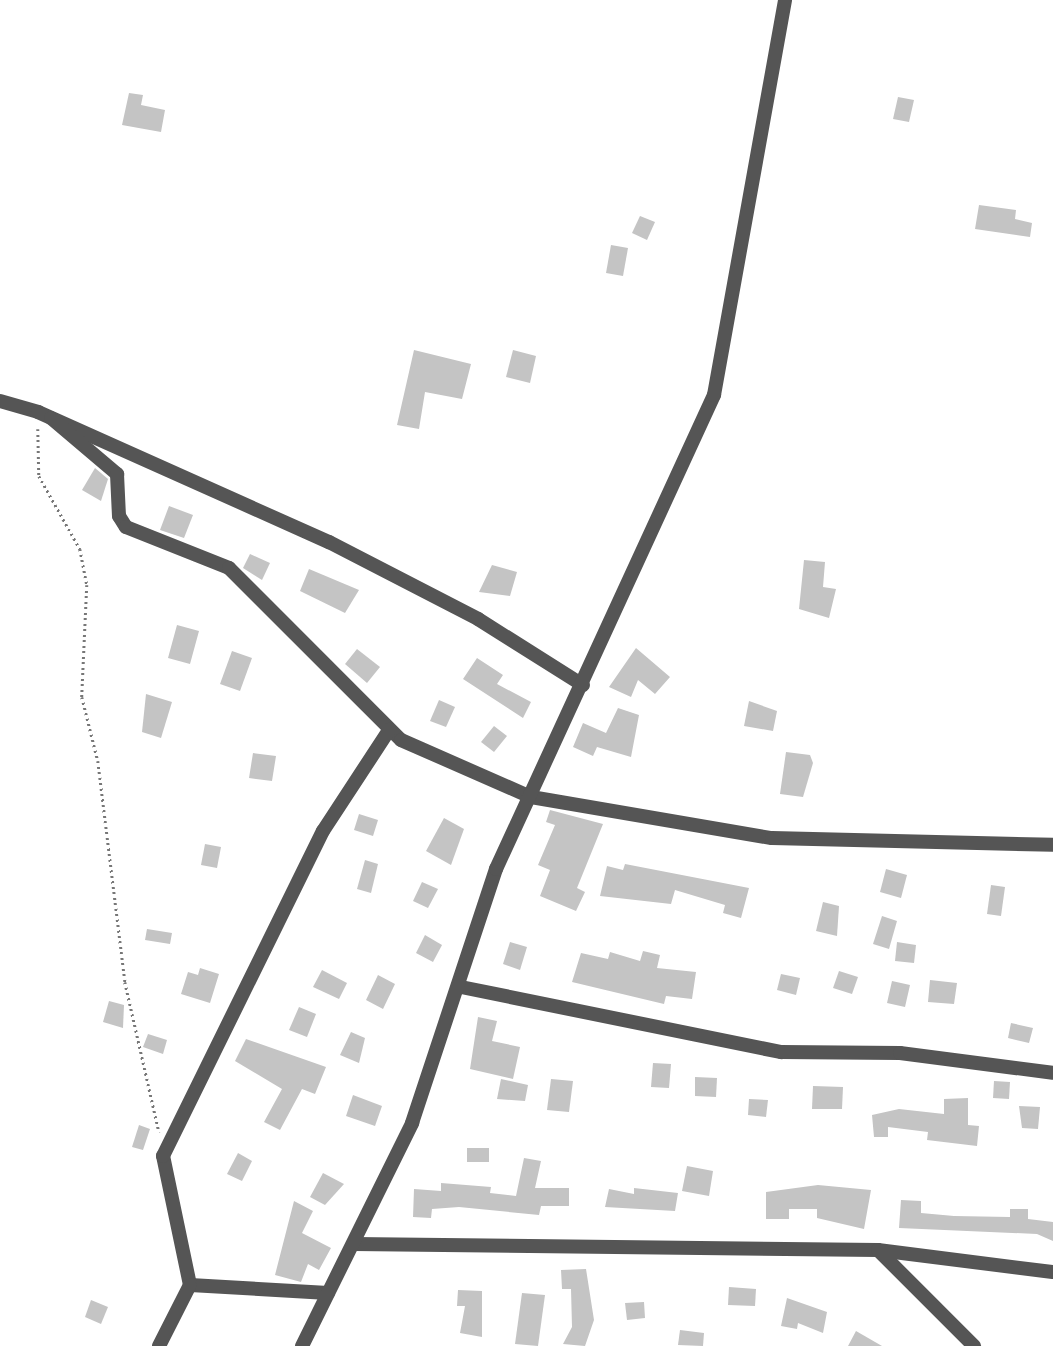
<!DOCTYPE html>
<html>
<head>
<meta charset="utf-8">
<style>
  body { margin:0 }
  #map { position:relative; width:1053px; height:1346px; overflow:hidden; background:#fff; font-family:Manrope,sans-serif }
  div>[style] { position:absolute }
  .building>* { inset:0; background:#c4c4c4 }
  .path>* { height:2.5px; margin-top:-1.25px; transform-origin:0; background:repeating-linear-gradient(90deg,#777 0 2px,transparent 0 5.5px) }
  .street>* { height:14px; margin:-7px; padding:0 7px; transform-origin:7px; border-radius:7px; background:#555 }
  span { translate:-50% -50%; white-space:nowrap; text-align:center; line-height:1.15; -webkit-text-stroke:7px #fff; paint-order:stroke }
</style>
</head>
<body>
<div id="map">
  <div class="building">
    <i style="clip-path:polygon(129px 93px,143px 95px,141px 105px,165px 110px,161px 132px,122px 125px)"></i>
    <i style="clip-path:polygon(898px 97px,914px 100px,909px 122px,893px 119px)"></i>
    <i style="clip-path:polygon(979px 205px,1016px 210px,1015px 219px,1032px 223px,1030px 237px,975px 229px)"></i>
    <i style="clip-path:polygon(640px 216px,655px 222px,647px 240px,632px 233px)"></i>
    <i style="clip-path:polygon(611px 245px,628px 248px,623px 276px,606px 273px)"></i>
    <i style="clip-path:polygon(414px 350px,471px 364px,462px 399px,425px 392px,419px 429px,397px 425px)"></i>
    <i style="clip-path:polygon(513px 350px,536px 356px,530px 383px,506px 377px)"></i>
    <i style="clip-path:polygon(95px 468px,108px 479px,101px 501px,82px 490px)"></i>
    <i style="clip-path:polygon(169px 506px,193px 515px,184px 538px,160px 530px)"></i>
    <i style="clip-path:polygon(250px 554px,270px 563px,262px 580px,243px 568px)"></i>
    <i style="clip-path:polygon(804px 560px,825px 562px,823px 587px,836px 589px,829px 618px,799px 609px)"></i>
    <i style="clip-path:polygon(492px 565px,517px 572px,510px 596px,479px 592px)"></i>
    <i style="clip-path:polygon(309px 569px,359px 590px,345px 613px,300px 591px)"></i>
    <i style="clip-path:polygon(177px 625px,199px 631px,190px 664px,168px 658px)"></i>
    <i style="clip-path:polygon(636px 648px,670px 677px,655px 694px,638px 680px,631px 697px,609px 687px)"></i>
    <i style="clip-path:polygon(357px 649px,380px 667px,367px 683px,345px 664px)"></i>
    <i style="clip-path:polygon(232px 651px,252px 658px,240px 691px,220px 684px)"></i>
    <i style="clip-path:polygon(477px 658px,503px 675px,497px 684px,531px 702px,523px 718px,463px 679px)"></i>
    <i style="clip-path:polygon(146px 694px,172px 702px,161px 738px,142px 732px)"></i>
    <i style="clip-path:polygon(439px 700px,455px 707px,446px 727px,430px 721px)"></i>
    <i style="clip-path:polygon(749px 701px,777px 711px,773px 731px,744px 726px)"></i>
    <i style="clip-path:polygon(618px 708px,639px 715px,631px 757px,597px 747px,593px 756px,573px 747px,583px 723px,606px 733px)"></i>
    <i style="clip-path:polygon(494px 726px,507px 736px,494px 752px,481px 742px)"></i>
    <i style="clip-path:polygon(786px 752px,810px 755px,813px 763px,803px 797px,780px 794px)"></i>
    <i style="clip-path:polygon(253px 753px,276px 756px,272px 781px,249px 778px)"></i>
    <i style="clip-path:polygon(550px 810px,603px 824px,577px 888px,585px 892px,576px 911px,540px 896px,550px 870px,538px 865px,555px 825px,546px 822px)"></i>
    <i style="clip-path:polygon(359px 814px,378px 820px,373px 836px,354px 830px)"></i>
    <i style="clip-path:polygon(444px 818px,464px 829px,451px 865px,426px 851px)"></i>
    <i style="clip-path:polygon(205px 844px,221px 847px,217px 868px,201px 865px)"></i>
    <i style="clip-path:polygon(365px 860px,378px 864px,371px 893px,357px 889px)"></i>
    <i style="clip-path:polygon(625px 864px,749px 888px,741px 918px,723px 913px,725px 905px,675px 890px,671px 904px,600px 896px,607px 866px,623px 870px)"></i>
    <i style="clip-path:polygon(886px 869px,907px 875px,901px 898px,880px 892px)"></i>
    <i style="clip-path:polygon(422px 882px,438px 889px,428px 908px,413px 901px)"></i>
    <i style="clip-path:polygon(991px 885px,1005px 887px,1001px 916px,987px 914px)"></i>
    <i style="clip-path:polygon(823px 902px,839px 906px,837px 936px,816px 931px)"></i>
    <i style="clip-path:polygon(882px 916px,897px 921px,889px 949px,873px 944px)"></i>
    <i style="clip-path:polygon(147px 929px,172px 933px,170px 944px,145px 940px)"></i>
    <i style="clip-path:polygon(425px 935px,442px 945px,433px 962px,416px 953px)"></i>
    <i style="clip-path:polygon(510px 942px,527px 947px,520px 970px,503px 964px)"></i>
    <i style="clip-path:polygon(897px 942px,916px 945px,914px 963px,895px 961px)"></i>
    <i style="clip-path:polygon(643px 951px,660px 955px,657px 968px,696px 972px,692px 999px,666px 996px,664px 1004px,572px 982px,581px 953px,608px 959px,610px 952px,640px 961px)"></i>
    <i style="clip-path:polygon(200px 968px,219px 974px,210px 1003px,181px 994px,188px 972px,198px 975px)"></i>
    <i style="clip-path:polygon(322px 970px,347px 983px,339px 999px,313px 987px)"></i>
    <i style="clip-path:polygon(839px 971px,858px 977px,852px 994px,833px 988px)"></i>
    <i style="clip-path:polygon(781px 974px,800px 978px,796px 995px,777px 990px)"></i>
    <i style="clip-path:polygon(378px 975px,395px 984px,383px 1009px,366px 1000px)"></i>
    <i style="clip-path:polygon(930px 980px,957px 983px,954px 1004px,928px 1002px)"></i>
    <i style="clip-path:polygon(892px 981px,910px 985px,905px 1007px,887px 1003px)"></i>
    <i style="clip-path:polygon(109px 1001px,124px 1005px,123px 1028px,103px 1022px)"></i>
    <i style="clip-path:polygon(299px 1007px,316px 1014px,307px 1037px,289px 1030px)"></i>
    <i style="clip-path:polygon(478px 1017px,497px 1021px,492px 1041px,520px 1047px,513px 1079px,470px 1069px)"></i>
    <i style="clip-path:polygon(1011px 1023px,1033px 1028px,1029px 1043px,1008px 1038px)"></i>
    <i style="clip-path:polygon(351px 1032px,365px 1038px,359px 1063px,340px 1055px)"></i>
    <i style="clip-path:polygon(148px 1034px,167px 1040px,163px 1054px,143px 1047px)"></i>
    <i style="clip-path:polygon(246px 1039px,326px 1067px,315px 1094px,302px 1089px,280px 1130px,264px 1122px,282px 1089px,235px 1061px)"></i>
    <i style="clip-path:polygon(653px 1063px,671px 1064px,669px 1088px,651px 1087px)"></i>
    <i style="clip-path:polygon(695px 1077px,717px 1078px,716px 1097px,695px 1096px)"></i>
    <i style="clip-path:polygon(501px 1079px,528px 1085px,525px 1101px,497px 1099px)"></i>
    <i style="clip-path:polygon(551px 1079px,573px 1081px,569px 1112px,547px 1110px)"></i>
    <i style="clip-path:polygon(994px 1081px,1010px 1082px,1009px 1099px,993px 1098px)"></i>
    <i style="clip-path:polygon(813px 1086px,843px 1087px,842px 1109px,812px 1109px)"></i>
    <i style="clip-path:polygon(353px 1095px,382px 1106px,375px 1126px,346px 1116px)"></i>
    <i style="clip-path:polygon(968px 1098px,968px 1125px,979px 1126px,977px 1146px,927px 1140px,928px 1132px,888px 1127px,888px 1137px,874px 1137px,872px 1115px,899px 1109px,944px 1114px,944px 1099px)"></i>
    <i style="clip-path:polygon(749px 1099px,768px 1100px,766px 1117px,748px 1115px)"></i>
    <i style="clip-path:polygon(1019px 1106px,1040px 1107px,1038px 1129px,1022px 1128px)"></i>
    <i style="clip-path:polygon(139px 1125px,150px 1129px,143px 1150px,132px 1147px)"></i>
    <i style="clip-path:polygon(467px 1148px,489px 1148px,489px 1162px,467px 1162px)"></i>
    <i style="clip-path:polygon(238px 1153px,252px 1161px,242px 1181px,227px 1174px)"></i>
    <i style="clip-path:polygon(524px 1158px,541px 1161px,535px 1188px,569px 1188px,569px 1206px,541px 1206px,539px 1215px,459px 1207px,432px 1209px,431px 1218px,413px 1217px,414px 1189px,441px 1191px,441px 1183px,491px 1187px,490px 1193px,516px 1196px)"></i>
    <i style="clip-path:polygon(687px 1166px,713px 1171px,709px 1196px,682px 1191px)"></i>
    <i style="clip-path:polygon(323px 1173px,344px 1184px,325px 1205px,310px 1197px)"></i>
    <i style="clip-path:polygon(818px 1185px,871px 1190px,864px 1229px,817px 1218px,817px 1209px,789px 1209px,789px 1219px,766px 1219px,766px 1192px)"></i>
    <i style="clip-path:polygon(634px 1188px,678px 1193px,675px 1211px,605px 1207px,609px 1189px,634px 1194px)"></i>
    <i style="clip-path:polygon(901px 1200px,921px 1201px,921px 1213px,954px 1216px,1010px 1217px,1010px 1209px,1028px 1209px,1028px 1219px,1053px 1222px,1053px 1241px,1037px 1234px,899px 1228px)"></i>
    <i style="clip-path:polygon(294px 1201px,313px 1211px,302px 1233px,331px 1248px,319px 1270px,308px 1264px,301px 1282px,275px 1275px)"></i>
    <i style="clip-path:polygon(586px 1269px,594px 1320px,585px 1346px,563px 1344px,572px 1327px,571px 1289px,562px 1289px,561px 1270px)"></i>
    <i style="clip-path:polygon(729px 1287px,756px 1289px,755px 1306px,728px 1305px)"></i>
    <i style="clip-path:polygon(458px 1290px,482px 1291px,482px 1337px,460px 1333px,465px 1306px,457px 1306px)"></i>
    <i style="clip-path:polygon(522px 1293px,545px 1295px,538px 1346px,515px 1344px)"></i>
    <i style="clip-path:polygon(787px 1298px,827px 1312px,823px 1333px,798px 1323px,797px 1329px,781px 1326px)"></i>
    <i style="clip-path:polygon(91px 1300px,108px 1307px,101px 1324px,85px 1317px)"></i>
    <i style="clip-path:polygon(644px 1302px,645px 1318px,627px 1320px,625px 1303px)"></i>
    <i style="clip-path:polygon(680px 1330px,704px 1333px,703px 1346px,678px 1345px)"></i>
    <i style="clip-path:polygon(856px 1331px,882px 1346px,848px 1346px)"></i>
  </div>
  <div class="path">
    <i style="left:38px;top:429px;width:47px;rotate:88.8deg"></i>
    <i style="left:39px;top:476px;width:84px;rotate:60.7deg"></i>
    <i style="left:80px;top:549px;width:37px;rotate:79deg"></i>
    <i style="left:87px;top:585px;width:112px;rotate:92.6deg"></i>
    <i style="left:82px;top:697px;width:66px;rotate:76deg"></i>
    <i style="left:98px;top:761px;width:223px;rotate:83deg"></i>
    <i style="left:125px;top:982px;width:154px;rotate:77.2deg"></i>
  </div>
  <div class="street">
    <i style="left:0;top:401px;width:40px;rotate:16deg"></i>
    <i style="left:38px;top:412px;width:319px;rotate:24.1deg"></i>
    <i style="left:329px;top:542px;width:168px;rotate:27.3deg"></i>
    <i style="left:478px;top:619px;width:124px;rotate:32.2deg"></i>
    <i style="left:51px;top:418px;width:87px;rotate:40.3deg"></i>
    <i style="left:117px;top:474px;width:42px;rotate:87.3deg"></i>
    <i style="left:119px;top:516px;width:13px;rotate:58deg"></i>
    <i style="left:126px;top:527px;width:111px;rotate:21.7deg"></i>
    <i style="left:229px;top:568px;width:243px;rotate:45deg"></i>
    <i style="left:401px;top:740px;width:142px;rotate:23.7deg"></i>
    <i style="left:531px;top:797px;width:244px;rotate:9.7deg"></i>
    <i style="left:772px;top:838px;width:281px;rotate:1.4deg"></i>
    <i style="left:461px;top:987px;width:327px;rotate:11.5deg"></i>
    <i style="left:781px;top:1052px;width:119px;rotate:0.5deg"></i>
    <i style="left:900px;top:1053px;width:154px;rotate:7.4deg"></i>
    <i style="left:354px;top:1244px;width:524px;rotate:0.66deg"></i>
    <i style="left:878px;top:1250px;width:176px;rotate:7.2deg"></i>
    <i style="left:878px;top:1250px;width:136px;rotate:45deg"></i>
    <i style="left:328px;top:1293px;width:138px;rotate:-176.7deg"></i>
    <i style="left:190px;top:1285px;width:132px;rotate:-101.8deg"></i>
    <i style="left:163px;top:1156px;width:362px;rotate:-63.8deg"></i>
    <i style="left:323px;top:831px;width:121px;rotate:-56.8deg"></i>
    <i style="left:159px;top:1346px;width:68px;rotate:-63.1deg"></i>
    <i style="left:302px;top:1346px;width:249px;rotate:-63.7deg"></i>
    <i style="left:412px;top:1123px;width:268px;rotate:-71.7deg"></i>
    <i style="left:496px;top:869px;width:522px;rotate:-65.3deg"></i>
    <i style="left:714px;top:395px;width:401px;rotate:-79.8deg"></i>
  </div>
</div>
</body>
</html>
